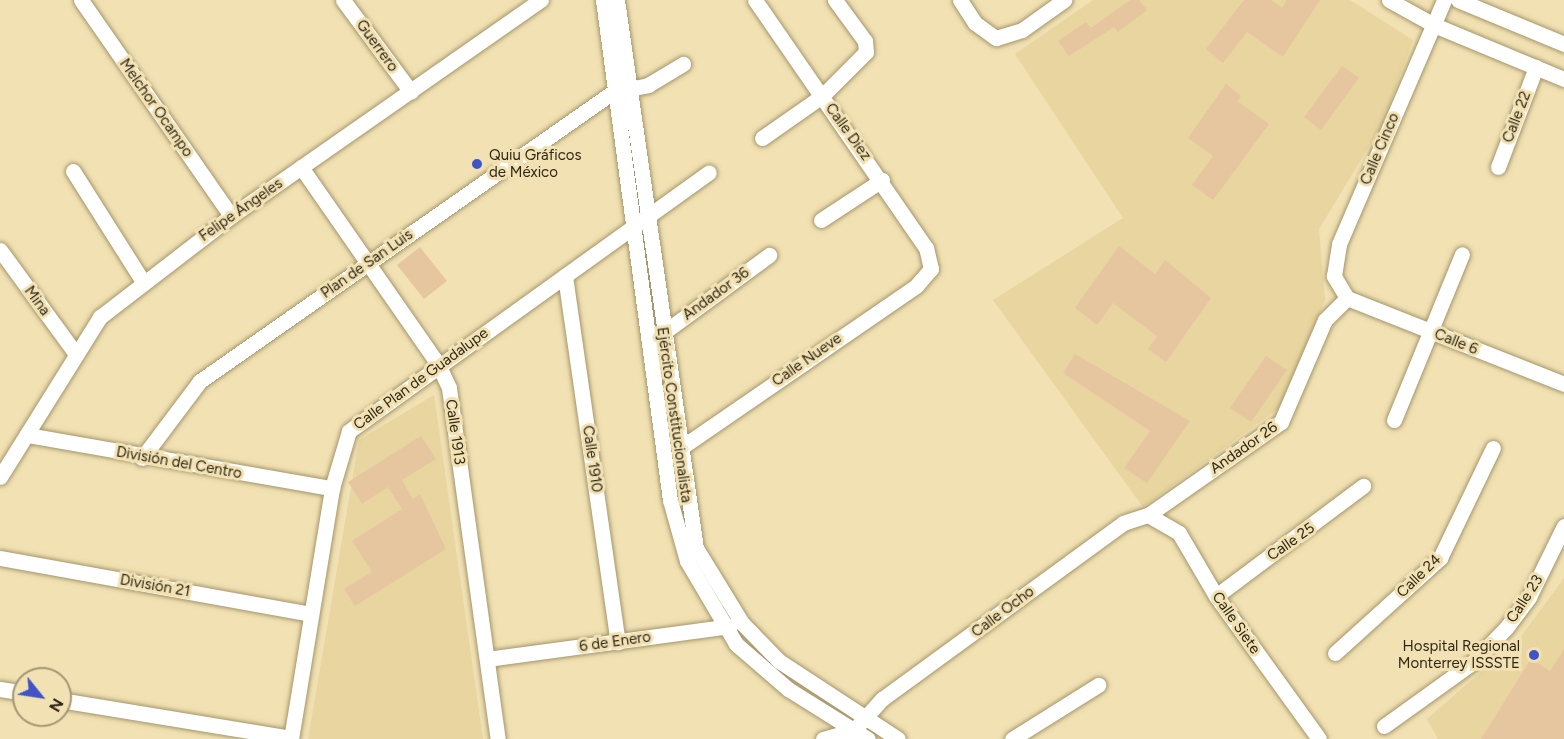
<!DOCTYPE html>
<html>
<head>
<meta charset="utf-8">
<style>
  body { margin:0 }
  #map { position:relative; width:1564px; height:739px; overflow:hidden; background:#f1e1b3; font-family:Figtree,sans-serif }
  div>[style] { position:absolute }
  .built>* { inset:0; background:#e8d59f }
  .building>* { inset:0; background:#e6c69f }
  .roads { filter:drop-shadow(0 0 2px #a5966a) drop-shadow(0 0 2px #a5966a) }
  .minor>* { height:15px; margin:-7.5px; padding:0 7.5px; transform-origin:7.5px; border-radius:7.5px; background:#fff }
  .dots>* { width:16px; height:16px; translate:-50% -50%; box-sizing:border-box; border:3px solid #f1e1b3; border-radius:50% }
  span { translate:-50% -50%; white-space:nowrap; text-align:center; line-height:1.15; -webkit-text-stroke:6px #f1e1b3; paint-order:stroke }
  .street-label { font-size:15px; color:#2f2817 }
  .poi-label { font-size:15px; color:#2f2817 }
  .left { translate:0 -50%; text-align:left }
  .right { translate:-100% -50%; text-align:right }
  .north { position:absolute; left:12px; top:667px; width:60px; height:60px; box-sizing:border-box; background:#f1e1b3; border:2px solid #a39775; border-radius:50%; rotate:120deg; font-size:16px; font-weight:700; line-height:24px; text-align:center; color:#2f2817 }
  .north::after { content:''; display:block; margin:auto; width:21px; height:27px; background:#4154c7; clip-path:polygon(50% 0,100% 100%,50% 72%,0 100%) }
</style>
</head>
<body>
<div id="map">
  <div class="built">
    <i style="clip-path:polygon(1093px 0,1350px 0,1413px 40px,1382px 125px,1319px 229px,1325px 300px,1279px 408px,1143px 507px,993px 300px,1123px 218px,1015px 54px)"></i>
    <i style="clip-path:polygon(434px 395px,483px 739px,308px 739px,359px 440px)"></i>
    <i style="clip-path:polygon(1564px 578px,1564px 739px,1438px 739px,1427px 719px,1519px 639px)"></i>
  </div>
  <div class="building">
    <i style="clip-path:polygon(1130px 0,1139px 0,1147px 10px,1118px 32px,1114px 27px,1069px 56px,1058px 41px,1086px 22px,1091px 28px)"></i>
    <i style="clip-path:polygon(1244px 0,1271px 0,1282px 8px,1287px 0,1320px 0,1283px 57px,1247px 32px,1223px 63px,1206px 49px)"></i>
    <i style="clip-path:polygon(1342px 66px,1359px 78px,1321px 130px,1304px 117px)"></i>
    <i style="clip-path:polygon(1226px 84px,1241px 96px,1237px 101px,1269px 124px,1213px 200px,1192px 185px,1213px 156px,1188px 138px)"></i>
    <i style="clip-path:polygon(1119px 246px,1155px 274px,1165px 260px,1211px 298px,1166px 362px,1148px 349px,1157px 336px,1113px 303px,1097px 325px,1075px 308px)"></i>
    <i style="clip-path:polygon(420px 247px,447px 281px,424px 299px,397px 265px)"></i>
    <i style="clip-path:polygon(1075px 354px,1190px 421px,1147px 483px,1124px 468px,1150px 431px,1063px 373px)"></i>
    <i style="clip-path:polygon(1266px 356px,1287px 370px,1251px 422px,1230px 408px)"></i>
    <i style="clip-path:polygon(421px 436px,436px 459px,402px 480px,413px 499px,420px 494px,446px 549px,355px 606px,344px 589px,372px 572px,352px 541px,402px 509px,388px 487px,362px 504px,348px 482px)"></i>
    <i style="clip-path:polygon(1564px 649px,1564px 739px,1481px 739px,1531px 659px,1550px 671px)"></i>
  </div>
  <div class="roads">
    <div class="minor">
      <i style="left:81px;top:0;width:263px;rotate:55.2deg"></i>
      <i style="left:343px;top:0;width:114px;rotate:53.5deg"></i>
      <i style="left:603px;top:0;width:504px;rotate:82.37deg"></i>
      <i style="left:670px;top:500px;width:63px;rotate:74.4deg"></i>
      <i style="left:687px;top:561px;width:96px;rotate:59.4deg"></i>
      <i style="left:736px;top:644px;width:69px;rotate:40.9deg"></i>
      <i style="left:788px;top:689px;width:94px;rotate:32deg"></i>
      <i style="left:617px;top:0;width:554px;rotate:81.8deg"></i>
      <i style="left:696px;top:548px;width:88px;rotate:58.5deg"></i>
      <i style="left:742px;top:623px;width:53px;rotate:45.8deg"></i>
      <i style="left:779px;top:661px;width:142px;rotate:33.2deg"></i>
      <i style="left:960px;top:0;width:27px;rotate:57deg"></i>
      <i style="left:975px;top:23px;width:26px;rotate:36deg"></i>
      <i style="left:996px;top:38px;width:27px;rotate:-17deg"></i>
      <i style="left:1022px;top:30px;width:52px;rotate:-35.5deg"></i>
      <i style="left:1389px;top:0;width:51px;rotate:29.1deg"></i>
      <i style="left:1434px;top:25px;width:141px;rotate:22.6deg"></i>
      <i style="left:1458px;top:0;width:115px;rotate:22.5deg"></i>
      <i style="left:762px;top:138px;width:73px;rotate:-35deg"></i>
      <i style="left:822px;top:96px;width:62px;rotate:-45deg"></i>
      <i style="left:866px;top:52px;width:11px;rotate:-95deg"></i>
      <i style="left:865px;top:41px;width:51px;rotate:-126.2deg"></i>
      <i style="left:301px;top:167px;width:240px;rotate:55.2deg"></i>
      <i style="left:438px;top:364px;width:26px;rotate:65deg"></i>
      <i style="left:449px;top:388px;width:354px;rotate:82.1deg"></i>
      <i style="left:1498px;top:167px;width:107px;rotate:-69.2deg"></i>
      <i style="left:73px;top:171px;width:129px;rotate:57.7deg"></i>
      <i style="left:821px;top:220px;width:73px;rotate:-33.3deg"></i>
      <i style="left:0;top:250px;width:127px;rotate:53.9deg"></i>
      <i style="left:565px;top:276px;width:370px;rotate:81.8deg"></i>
      <i style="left:1347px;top:298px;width:26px;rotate:-121deg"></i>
      <i style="left:1334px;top:276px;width:32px;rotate:-81deg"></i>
      <i style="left:1339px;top:244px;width:266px;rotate:-66.7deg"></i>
      <i style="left:1347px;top:298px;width:233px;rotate:21.6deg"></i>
      <i style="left:663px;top:333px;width:132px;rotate:-36.3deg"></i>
      <i style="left:1394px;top:420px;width:179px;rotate:-67.7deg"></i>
      <i style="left:27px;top:435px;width:310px;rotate:9.9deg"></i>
      <i style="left:679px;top:449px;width:288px;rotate:-34.5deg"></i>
      <i style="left:916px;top:286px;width:23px;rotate:-49deg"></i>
      <i style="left:931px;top:269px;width:22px;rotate:-103deg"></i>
      <i style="left:926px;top:248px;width:301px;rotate:-124.6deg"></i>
      <i style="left:142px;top:458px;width:96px;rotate:-53deg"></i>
      <i style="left:200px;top:381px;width:504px;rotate:-34.98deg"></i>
      <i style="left:613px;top:92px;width:36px;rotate:-11deg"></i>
      <i style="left:648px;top:85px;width:41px;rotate:-31deg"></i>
      <i style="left:0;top:477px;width:189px;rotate:-58deg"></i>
      <i style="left:100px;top:317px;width:165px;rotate:-37.6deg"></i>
      <i style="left:231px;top:216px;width:378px;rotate:-34.9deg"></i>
      <i style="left:1148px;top:515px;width:36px;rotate:30deg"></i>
      <i style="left:1179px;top:533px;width:73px;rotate:59.6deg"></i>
      <i style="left:1216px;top:596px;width:176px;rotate:54.2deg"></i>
      <i style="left:0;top:558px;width:315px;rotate:10.2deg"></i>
      <i style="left:1216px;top:596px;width:184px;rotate:-36.8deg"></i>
      <i style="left:1335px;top:653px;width:142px;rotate:-42.1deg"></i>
      <i style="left:1440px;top:558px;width:122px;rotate:-64.3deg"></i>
      <i style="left:487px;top:659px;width:245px;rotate:-7.7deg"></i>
      <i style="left:0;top:689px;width:24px;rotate:9deg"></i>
      <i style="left:60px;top:700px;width:234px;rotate:9.3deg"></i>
      <i style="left:1384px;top:726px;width:110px;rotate:-35.7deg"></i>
      <i style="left:1473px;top:662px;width:47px;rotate:-45.9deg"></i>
      <i style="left:1506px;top:628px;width:39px;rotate:-53deg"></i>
      <i style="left:1529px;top:597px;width:79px;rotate:-63.8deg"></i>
      <i style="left:291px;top:739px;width:254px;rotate:-80.7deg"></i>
      <i style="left:332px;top:488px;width:59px;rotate:-73.4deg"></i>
      <i style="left:349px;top:431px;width:443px;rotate:-35.7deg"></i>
      <i style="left:823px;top:739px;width:32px;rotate:-16deg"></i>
      <i style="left:854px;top:730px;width:42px;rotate:-47.9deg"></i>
      <i style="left:882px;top:699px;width:298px;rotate:-36.1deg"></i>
      <i style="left:1123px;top:523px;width:26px;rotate:-18deg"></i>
      <i style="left:1148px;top:515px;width:162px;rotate:-35deg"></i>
      <i style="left:1281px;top:422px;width:111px;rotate:-66.7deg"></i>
      <i style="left:1325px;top:320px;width:31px;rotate:-45deg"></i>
      <i style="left:1012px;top:739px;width:102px;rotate:-32.1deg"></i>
    </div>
  </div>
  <div class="dots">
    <i style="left:477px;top:164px;background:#4154c7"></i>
    <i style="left:1534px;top:655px;background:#4154c7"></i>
  </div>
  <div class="street-label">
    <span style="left:377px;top:46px;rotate:54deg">Guerrero</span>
    <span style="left:156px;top:108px;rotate:55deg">Melchor Ocampo</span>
    <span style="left:1517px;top:117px;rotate:-69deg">Calle 22</span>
    <span style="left:848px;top:132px;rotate:54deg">Calle Diez</span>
    <span style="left:1380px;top:149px;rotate:-67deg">Calle Cinco</span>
    <span style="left:241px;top:210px;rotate:-35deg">Felipe Ángeles</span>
    <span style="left:367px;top:264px;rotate:-35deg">Plan de San Luis</span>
    <span style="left:716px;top:294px;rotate:-36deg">Andador 36</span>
    <span style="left:37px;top:301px;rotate:54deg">Mina</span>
    <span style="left:1456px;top:342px;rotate:22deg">Calle 6</span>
    <span style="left:807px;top:360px;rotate:-35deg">Calle Nueve</span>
    <span style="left:421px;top:379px;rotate:-36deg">Calle Plan de Guadalupe</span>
    <span style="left:674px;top:415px;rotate:82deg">Ejército Constitucionalista</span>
    <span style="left:455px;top:432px;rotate:82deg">Calle 1913</span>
    <span style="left:1244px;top:448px;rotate:-35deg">Andador 26</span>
    <span style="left:592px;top:459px;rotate:82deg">Calle 1910</span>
    <span style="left:179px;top:463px;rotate:10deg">División del Centro</span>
    <span style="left:1291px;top:542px;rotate:-35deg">Calle 25</span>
    <span style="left:1419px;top:576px;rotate:-44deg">Calle 24</span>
    <span style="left:155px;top:586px;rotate:10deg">División 21</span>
    <span style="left:1525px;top:599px;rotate:-57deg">Calle 23</span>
    <span style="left:1003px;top:612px;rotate:-37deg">Calle Ocho</span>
    <span style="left:1236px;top:623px;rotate:55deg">Calle Siete</span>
    <span style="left:615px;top:642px;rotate:-8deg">6 de Enero</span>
  </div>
  <div class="poi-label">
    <span class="left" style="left:489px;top:164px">Quiu Gráficos<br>de México</span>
    <span class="right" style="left:1520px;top:655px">Hospital Regional<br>Monterrey ISSSTE</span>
  </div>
  <div class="north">N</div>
</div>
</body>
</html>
